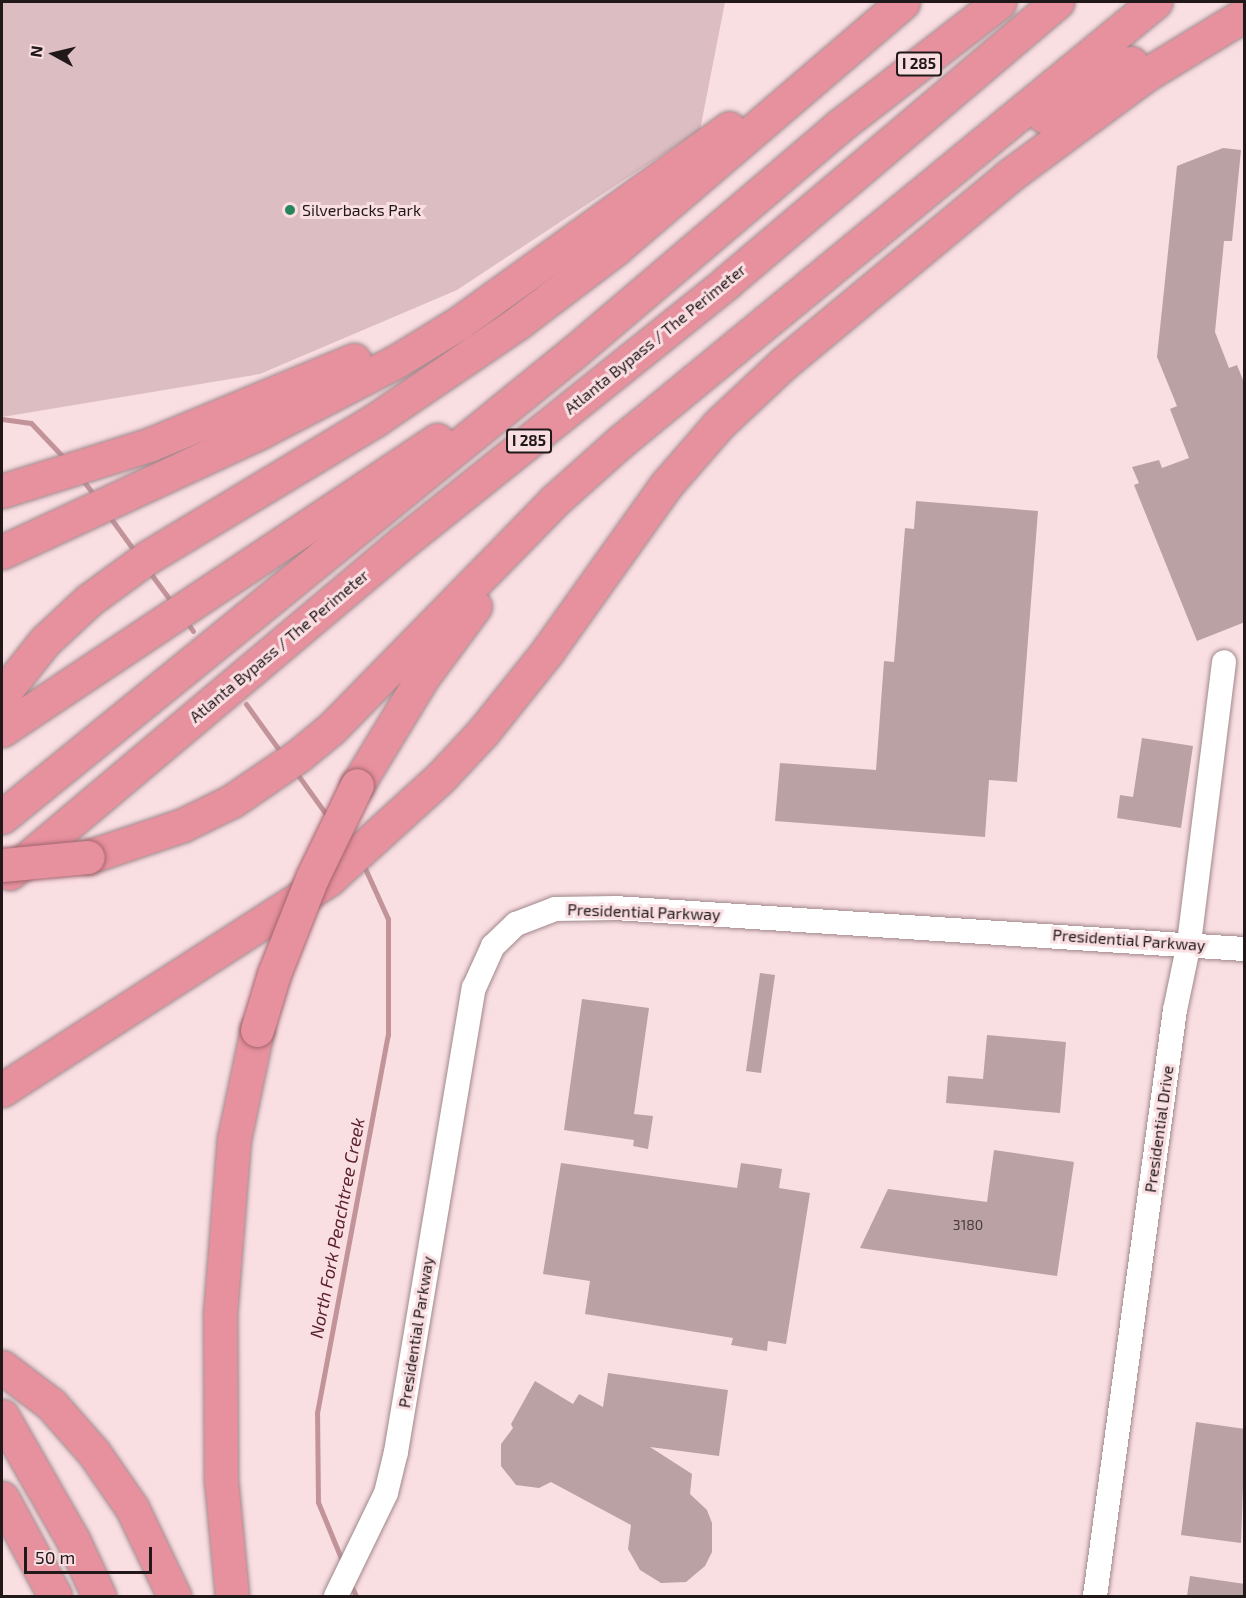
<!DOCTYPE html>
<html>
<head>
<meta charset="utf-8">
<style>
  body { margin:0 }
  #map { position:relative; width:1246px; height:1598px; overflow:hidden; background:#f9dee2; font-family:"Exo 2",sans-serif }
  div>[style] { position:absolute }
  .green>* { inset:0; background:#dcbdc1 }
  .stream>* { height:5px; margin:-2.5px; padding:0 2.5px; transform-origin:2.5px; border-radius:2.5px; background:#c2949a }
  .building>* { inset:0; background:#baa1a4 }
  .roads { filter:drop-shadow(0 0 2px #a0888b) drop-shadow(0 0 2px #a0888b) }
  .minor>* { height:24px; margin:-12px; padding:0 12px; transform-origin:12px; border-radius:12px; background:#fff }
  .highway>* { height:33px; margin:-16.5px; padding:0 16.5px; transform-origin:16.5px; border-radius:16.5px; background:#e7909e }
  .bridges { filter:drop-shadow(0 0 2px #a2666f) drop-shadow(0 0 2px #a2666f) }
  .highway-bridge>* { height:33px; margin:-16.5px; padding:0 16.5px; transform-origin:16.5px; border-radius:16.5px; background:#e7909e }
  .dots>* { width:16px; height:16px; translate:-50% -50%; box-sizing:border-box; border:3px solid #f9dee2; border-radius:50% }
  span { translate:-50% -50%; white-space:nowrap; text-align:center; line-height:1.15; -webkit-text-stroke:6px #f9dee2; paint-order:stroke }
  .number-label { font-size:14px; color:#473a3c }
  .number-label span { -webkit-text-stroke-width:0 }
  .shield-label span { padding:2px 4px; background:#f9dee2; border:2px solid; border-radius:4px; -webkit-text-stroke-width:0 }
  .shield-label { font-size:15px; color:#211819; font-weight:700 }
  .poi-label { font-size:16px; color:#211819 }
  .left { translate:0 -50%; text-align:left }
  .street-label { font-size:16px; color:#211819 }
  .water-label { font-size:18px; color:#5b212e; font-style:italic }
  .frame { position:absolute; inset:0; border:3px solid #211819; pointer-events:none }
  .north { position:absolute; left:24px; top:24px; width:60px; height:60px; -webkit-text-stroke:4px #f9dee2; paint-order:stroke; rotate:278deg; font-size:16px; font-weight:700; line-height:24px; text-align:center; color:#211819 }
  .north::after { content:''; display:block; margin:auto; width:21px; height:27px; background:#211819; clip-path:polygon(50% 0,100% 100%,50% 72%,0 100%) }
  .scale { position:absolute; left:24px; top:1547px; width:128px; height:27px; box-sizing:border-box; border:3px solid #211819; border-top:0; padding-left:8px; font-size:18px; line-height:21px; white-space:nowrap; color:#211819; -webkit-text-stroke:4px #f9dee2; paint-order:stroke }
</style>
</head>
<body>
<div id="map">
  <div class="green">
    <i style="clip-path:polygon(2px 2px,725px 2px,700px 130px,457px 290px,260px 374px,2px 417px)"></i>
  </div>
  <div class="stream">
    <i style="left:2px;top:419px;width:29px;rotate:8deg"></i>
    <i style="left:31px;top:423px;width:50px;rotate:46.6deg"></i>
    <i style="left:82px;top:479px;width:15px;rotate:53deg"></i>
    <i style="left:112px;top:520px;width:41px;rotate:54deg"></i>
    <i style="left:148px;top:570px;width:42px;rotate:53.7deg"></i>
    <i style="left:186px;top:621px;width:12px;rotate:55deg"></i>
    <i style="left:246px;top:704px;width:62px;rotate:54.2deg"></i>
    <i style="left:295px;top:771px;width:57px;rotate:54.3deg"></i>
    <i style="left:343px;top:1563px;width:66px;rotate:-112.3deg"></i>
    <i style="left:318px;top:1502px;width:89px;rotate:-90.6deg"></i>
    <i style="left:317px;top:1413px;width:385px;rotate:-79.4deg"></i>
    <i style="left:388px;top:1035px;width:116px;rotate:-90deg"></i>
    <i style="left:388px;top:919px;width:60px;rotate:-114.4deg"></i>
    <i style="left:350px;top:1583px;width:14px;rotate:65deg"></i>
  </div>
  <div class="building">
    <i style="clip-path:polygon(1223px 148px,1241px 150px,1232px 241px,1224px 241px,1215px 332px,1229px 368px,1237px 365px,1245px 385px,1245px 622px,1197px 641px,1134px 485px,1139px 483px,1132px 467px,1159px 460px,1162px 468px,1189px 458px,1170px 409px,1177px 406px,1157px 357px,1177px 166px)"></i>
    <i style="clip-path:polygon(916px 501px,1038px 511px,1017px 782px,989px 780px,985px 837px,775px 821px,780px 763px,876px 770px,884px 661px,894px 662px,905px 528px,914px 529px)"></i>
    <i style="clip-path:polygon(1142px 738px,1193px 746px,1181px 828px,1117px 818px,1120px 795px,1133px 797px)"></i>
    <i style="clip-path:polygon(760px 973px,775px 975px,761px 1073px,746px 1071px)"></i>
    <i style="clip-path:polygon(582px 999px,649px 1008px,634px 1114px,653px 1116px,648px 1149px,633px 1146px,634px 1140px,564px 1130px)"></i>
    <i style="clip-path:polygon(987px 1035px,1066px 1042px,1060px 1113px,946px 1103px,948px 1076px,983px 1079px)"></i>
    <i style="clip-path:polygon(994px 1150px,1074px 1162px,1057px 1276px,860px 1248px,888px 1189px,987px 1202px)"></i>
    <i style="clip-path:polygon(561px 1163px,737px 1188px,741px 1163px,782px 1169px,779px 1188px,810px 1193px,786px 1344px,768px 1341px,767px 1351px,731px 1345px,733px 1338px,585px 1314px,590px 1281px,543px 1274px)"></i>
    <i style="clip-path:polygon(608px 1373px,728px 1390px,719px 1456px,650px 1447px,692px 1474px,690px 1494px,707px 1510px,712px 1523px,712px 1552px,705px 1566px,686px 1582px,661px 1583px,640px 1570px,628px 1549px,631px 1525px,551px 1482px,539px 1488px,516px 1485px,501px 1466px,501px 1444px,513px 1428px,511px 1424px,535px 1381px,573px 1404px,579px 1394px,603px 1407px)"></i>
    <i style="clip-path:polygon(1196px 1422px,1245px 1429px,1241px 1543px,1181px 1535px)"></i>
    <i style="clip-path:polygon(1190px 1576px,1245px 1584px,1245px 1596px,1187px 1596px)"></i>
  </div>
  <div class="roads">
    <div class="minor">
      <i style="left:336px;top:1596px;width:114px;rotate:-64.1deg"></i>
      <i style="left:386px;top:1493px;width:42px;rotate:-76.3deg"></i>
      <i style="left:396px;top:1452px;width:471px;rotate:-80.5deg"></i>
      <i style="left:474px;top:988px;width:46px;rotate:-65.7deg"></i>
      <i style="left:493px;top:946px;width:32px;rotate:-44deg"></i>
      <i style="left:516px;top:924px;width:42px;rotate:-21deg"></i>
      <i style="left:555px;top:909px;width:60px;rotate:-1deg"></i>
      <i style="left:615px;top:908px;width:630px;rotate:3.73deg"></i>
      <i style="left:1095px;top:1596px;width:591px;rotate:-82.23deg"></i>
      <i style="left:1175px;top:1010px;width:68px;rotate:-78.2deg"></i>
      <i style="left:1189px;top:943px;width:283px;rotate:-82.9deg"></i>
    </div>
    <div class="highway">
      <i style="left:1044px;top:116px;width:102px;rotate:-31.3deg"></i>
      <i style="left:2px;top:491px;width:154px;rotate:-17.4deg"></i>
      <i style="left:149px;top:445px;width:222px;rotate:-22.5deg"></i>
      <i style="left:2px;top:552px;width:285px;rotate:-24.9deg"></i>
      <i style="left:260px;top:432px;width:154px;rotate:-27.4deg"></i>
      <i style="left:397px;top:361px;width:73px;rotate:-31.5deg"></i>
      <i style="left:459px;top:323px;width:333px;rotate:-35.8deg"></i>
      <i style="left:2px;top:695px;width:69px;rotate:-51.5deg"></i>
      <i style="left:45px;top:641px;width:60px;rotate:-43deg"></i>
      <i style="left:89px;top:600px;width:73px;rotate:-36.1deg"></i>
      <i style="left:148px;top:557px;width:265px;rotate:-31.1deg"></i>
      <i style="left:375px;top:420px;width:174px;rotate:-34.2deg"></i>
      <i style="left:519px;top:322px;width:121px;rotate:-37.2deg"></i>
      <i style="left:615px;top:249px;width:379px;rotate:-40.6deg"></i>
      <i style="left:2px;top:730px;width:523px;rotate:-33.69deg"></i>
      <i style="left:357px;top:785px;width:125px;rotate:-58.7deg"></i>
      <i style="left:422px;top:678px;width:89px;rotate:-53.6deg"></i>
      <i style="left:2px;top:817px;width:737px;rotate:-39.11deg"></i>
      <i style="left:574px;top:352px;width:347px;rotate:-40.4deg"></i>
      <i style="left:838px;top:127px;width:204px;rotate:-37.8deg"></i>
      <i style="left:88px;top:857px;width:100px;rotate:-18.6deg"></i>
      <i style="left:183px;top:825px;width:55px;rotate:-26.1deg"></i>
      <i style="left:232px;top:801px;width:80px;rotate:-34.3deg"></i>
      <i style="left:298px;top:756px;width:44px;rotate:-39.5deg"></i>
      <i style="left:332px;top:728px;width:318px;rotate:-45.6deg"></i>
      <i style="left:554px;top:501px;width:89px;rotate:-41.8deg"></i>
      <i style="left:620px;top:442px;width:693px;rotate:-39.43deg"></i>
      <i style="left:10px;top:873px;width:514px;rotate:-40.11deg"></i>
      <i style="left:403px;top:542px;width:415px;rotate:-38.7deg"></i>
      <i style="left:727px;top:282px;width:433px;rotate:-40.3deg"></i>
      <i style="left:2px;top:1090px;width:389px;rotate:-32.8deg"></i>
      <i style="left:329px;top:879px;width:150px;rotate:-42.3deg"></i>
      <i style="left:440px;top:778px;width:63px;rotate:-46.9deg"></i>
      <i style="left:483px;top:732px;width:102px;rotate:-51.3deg"></i>
      <i style="left:547px;top:652px;width:205px;rotate:-54.5deg"></i>
      <i style="left:666px;top:485px;width:81px;rotate:-49deg"></i>
      <i style="left:719px;top:424px;width:89px;rotate:-43.2deg"></i>
      <i style="left:784px;top:363px;width:293px;rotate:-39.7deg"></i>
      <i style="left:1009px;top:176px;width:172px;rotate:-36.5deg"></i>
      <i style="left:1147px;top:74px;width:114px;rotate:-31.3deg"></i>
      <i style="left:2px;top:1367px;width:61px;rotate:37.1deg"></i>
      <i style="left:51px;top:1404px;width:65px;rotate:48.7deg"></i>
      <i style="left:94px;top:1453px;width:67px;rotate:55.4deg"></i>
      <i style="left:132px;top:1508px;width:98px;rotate:64.5deg"></i>
      <i style="left:2px;top:1416px;width:143px;rotate:60.2deg"></i>
      <i style="left:73px;top:1540px;width:62px;rotate:65.1deg"></i>
      <i style="left:2px;top:1498px;width:111px;rotate:61.6deg"></i>
      <i style="left:232px;top:1596px;width:117px;rotate:-95.4deg"></i>
      <i style="left:221px;top:1480px;width:165px;rotate:-90.3deg"></i>
      <i style="left:220px;top:1315px;width:177px;rotate:-85.5deg"></i>
      <i style="left:234px;top:1139px;width:111px;rotate:-78.1deg"></i>
    </div>
  </div>
  <div class="bridges">
    <div class="highway-bridge">
      <i style="left:2px;top:865px;width:86px;rotate:-5.3deg"></i>
      <i style="left:257px;top:1030px;width:59px;rotate:-73.1deg"></i>
      <i style="left:274px;top:974px;width:103px;rotate:-68.4deg"></i>
      <i style="left:312px;top:878px;width:103px;rotate:-64.2deg"></i>
    </div>
  </div>
  <div class="dots">
    <i style="left:290px;top:210px;background:#28845a"></i>
  </div>
  <div class="number-label">
    <span style="left:968px;top:1225px">3180</span>
  </div>
  <div class="shield-label">
    <span style="left:919px;top:64px">I 285</span>
    <span style="left:529px;top:441px">I 285</span>
  </div>
  <div class="poi-label">
    <span class="left" style="left:302px;top:210px">Silverbacks Park</span>
  </div>
  <div class="street-label">
    <span style="left:655px;top:339px;rotate:-39deg">Atlanta Bypass / The Perimeter</span>
    <span style="left:279px;top:646px;rotate:-40deg">Atlanta Bypass / The Perimeter</span>
    <span style="left:644px;top:912px;rotate:2deg">Presidential Parkway</span>
    <span style="left:1129px;top:940px;rotate:4deg">Presidential Parkway</span>
    <span style="left:1159px;top:1129px;rotate:-82deg">Presidential Drive</span>
    <span style="left:416px;top:1332px;rotate:-81deg">Presidential Parkway</span>
  </div>
  <div class="water-label">
    <span style="left:337px;top:1228px;rotate:-79deg">North Fork Peachtree Creek</span>
  </div>
  <div class="frame"></div>
  <div class="north">N</div>
  <div class="scale">50 m</div>
</div>
</body>
</html>
